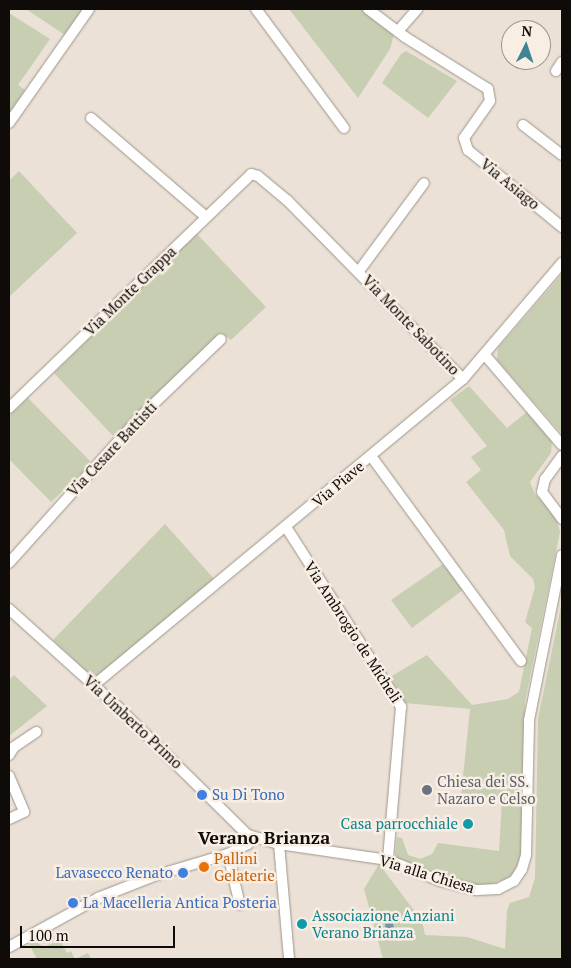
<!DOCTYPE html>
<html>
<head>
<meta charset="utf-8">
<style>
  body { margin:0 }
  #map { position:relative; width:571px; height:968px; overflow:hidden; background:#ebe1d6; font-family:"PT Serif",serif }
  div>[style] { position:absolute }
  .green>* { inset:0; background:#c8ceb2 }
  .water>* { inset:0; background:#7392a4 }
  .roads { filter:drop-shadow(0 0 1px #9e958b) drop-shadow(0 0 1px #9e958b) }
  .minor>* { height:10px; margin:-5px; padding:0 5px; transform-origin:5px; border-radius:5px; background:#fff }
  .dots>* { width:14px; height:14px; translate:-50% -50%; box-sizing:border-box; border:2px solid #f8eee4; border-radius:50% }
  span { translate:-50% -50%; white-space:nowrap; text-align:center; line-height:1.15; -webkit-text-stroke:5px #f8eee4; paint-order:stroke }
  .street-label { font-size:15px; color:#0e0b08 }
  .worship-label { font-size:15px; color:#5b616d }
  .left { translate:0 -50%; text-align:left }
  .shop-label { font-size:15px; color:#366cbe }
  .right { translate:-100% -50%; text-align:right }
  .culture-label { font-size:15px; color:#0d838f }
  .food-label { font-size:15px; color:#c56008 }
  .quarter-label { font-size:18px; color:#0e0b08; font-weight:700 }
  .frame { position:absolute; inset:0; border:10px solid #0e0b08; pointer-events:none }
  .north { position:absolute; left:501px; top:20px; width:50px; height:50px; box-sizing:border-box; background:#f8eee4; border:1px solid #9a938c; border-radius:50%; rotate:4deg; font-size:14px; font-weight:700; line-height:20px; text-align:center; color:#0e0b08 }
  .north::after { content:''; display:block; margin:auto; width:18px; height:22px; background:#408393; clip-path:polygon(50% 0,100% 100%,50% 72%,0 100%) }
  .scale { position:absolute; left:20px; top:926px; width:155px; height:22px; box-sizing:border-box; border:2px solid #0e0b08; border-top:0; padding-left:6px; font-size:15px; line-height:18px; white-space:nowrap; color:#0e0b08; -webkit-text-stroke:4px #f8eee4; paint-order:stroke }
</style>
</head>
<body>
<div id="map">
  <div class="green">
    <i style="clip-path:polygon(26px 9px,82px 9px,65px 35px)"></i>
    <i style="clip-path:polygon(289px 9px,362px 9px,389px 27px,394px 34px,390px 49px,358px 98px)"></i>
    <i style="clip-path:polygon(9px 13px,50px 39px,18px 85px,25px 90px,9px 113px)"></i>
    <i style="clip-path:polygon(406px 51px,457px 81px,428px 118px,382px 83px,401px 54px)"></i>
    <i style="clip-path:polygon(19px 171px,77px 233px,9px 297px,9px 181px)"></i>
    <i style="clip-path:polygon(197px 234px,266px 307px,231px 340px,222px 333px,115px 438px,54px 373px)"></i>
    <i style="clip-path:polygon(562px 274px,562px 433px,561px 433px,497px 360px,498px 348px)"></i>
    <i style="clip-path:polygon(469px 386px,507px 428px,528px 411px,552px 440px,551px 453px,530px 482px,535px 494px,556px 517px,560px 532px,525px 701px,522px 856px,511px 877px,486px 886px,472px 885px,395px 857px,397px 837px,402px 838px,408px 855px,420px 859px,432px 854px,438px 843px,499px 851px,502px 800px,461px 796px,470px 709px,405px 703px,390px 677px,427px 655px,472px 705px,508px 699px,519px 692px,532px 628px,525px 622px,535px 587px,533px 579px,510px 556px,504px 530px,466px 482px,481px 470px,471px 457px,487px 446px,450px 400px)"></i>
    <i style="clip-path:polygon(28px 398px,92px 463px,51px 502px,9px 459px,9px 416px)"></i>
    <i style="clip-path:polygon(165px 524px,215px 580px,94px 678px,53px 640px)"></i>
    <i style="clip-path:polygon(443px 564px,463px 590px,412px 628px,391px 600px)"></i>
    <i style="clip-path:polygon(562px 601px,562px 959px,383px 959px,364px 889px,379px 864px,422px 921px,425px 935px,467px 937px,505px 949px,507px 910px,510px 903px,529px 897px,535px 878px,538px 719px)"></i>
    <i style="clip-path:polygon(14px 675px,47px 706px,9px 736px,9px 680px)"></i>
    <i style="clip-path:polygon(60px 940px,67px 953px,71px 951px,75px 959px,88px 953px,91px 959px,37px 959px,29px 944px,36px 942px,44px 947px)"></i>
  </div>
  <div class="water">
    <i style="clip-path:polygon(391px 913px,396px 939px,386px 941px,385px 920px,382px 920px,381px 915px)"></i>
  </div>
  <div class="roads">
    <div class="minor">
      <i style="left:256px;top:9px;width:148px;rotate:53.5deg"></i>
      <i style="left:368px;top:9px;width:46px;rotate:37.1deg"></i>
      <i style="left:405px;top:37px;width:98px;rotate:32.1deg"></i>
      <i style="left:488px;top:89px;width:12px;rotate:81deg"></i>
      <i style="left:490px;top:101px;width:45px;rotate:125.1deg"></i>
      <i style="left:464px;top:138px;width:13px;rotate:72deg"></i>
      <i style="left:468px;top:150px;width:122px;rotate:39.3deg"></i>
      <i style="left:399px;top:30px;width:28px;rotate:-49deg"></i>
      <i style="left:556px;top:71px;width:11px;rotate:-56deg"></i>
      <i style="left:91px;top:118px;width:152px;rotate:40.7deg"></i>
      <i style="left:9px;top:123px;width:139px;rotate:-54.9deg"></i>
      <i style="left:523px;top:125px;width:49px;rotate:37.6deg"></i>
      <i style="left:359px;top:271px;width:109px;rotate:-53.5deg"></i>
      <i style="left:485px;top:355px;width:118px;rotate:49.5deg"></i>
      <i style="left:9px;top:408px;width:337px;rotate:-44deg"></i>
      <i style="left:251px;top:174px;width:7px;rotate:16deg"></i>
      <i style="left:258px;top:176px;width:38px;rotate:40deg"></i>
      <i style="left:287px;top:200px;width:251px;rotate:45.5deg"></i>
      <i style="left:371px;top:456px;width:254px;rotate:53.8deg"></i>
      <i style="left:562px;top:456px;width:29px;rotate:126deg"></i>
      <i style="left:545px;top:479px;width:13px;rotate:103deg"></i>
      <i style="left:542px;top:492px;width:34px;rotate:53deg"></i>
      <i style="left:286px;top:527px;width:214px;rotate:57.4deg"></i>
      <i style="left:401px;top:707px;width:154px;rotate:94.9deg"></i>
      <i style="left:9px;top:563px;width:196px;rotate:-48.1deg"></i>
      <i style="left:140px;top:417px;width:112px;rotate:-43.9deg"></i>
      <i style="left:9px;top:609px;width:148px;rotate:42deg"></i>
      <i style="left:119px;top:708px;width:181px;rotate:44.6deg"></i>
      <i style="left:248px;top:835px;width:32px;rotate:16deg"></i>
      <i style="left:279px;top:844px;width:110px;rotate:8.4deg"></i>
      <i style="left:388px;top:860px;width:56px;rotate:22deg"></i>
      <i style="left:440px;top:881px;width:38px;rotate:14deg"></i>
      <i style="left:477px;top:890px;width:21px;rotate:-3deg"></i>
      <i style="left:498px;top:889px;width:18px;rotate:-27deg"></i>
      <i style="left:514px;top:881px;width:14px;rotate:-56deg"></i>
      <i style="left:522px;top:869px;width:15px;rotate:-74deg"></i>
      <i style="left:526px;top:855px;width:135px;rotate:-88.7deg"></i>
      <i style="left:529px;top:720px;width:168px;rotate:-78.7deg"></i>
      <i style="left:94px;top:685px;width:479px;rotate:-39.7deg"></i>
      <i style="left:463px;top:379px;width:153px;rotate:-49.5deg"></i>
      <i style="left:9px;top:755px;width:9px;rotate:-58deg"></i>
      <i style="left:14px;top:747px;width:27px;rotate:-34deg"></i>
      <i style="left:9px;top:776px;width:39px;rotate:67deg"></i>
      <i style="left:24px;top:812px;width:17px;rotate:155deg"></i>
      <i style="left:279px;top:844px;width:115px;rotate:85deg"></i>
      <i style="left:228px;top:854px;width:52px;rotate:76.8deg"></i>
      <i style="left:9px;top:947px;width:102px;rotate:-28.8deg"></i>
      <i style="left:98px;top:898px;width:60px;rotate:-21.4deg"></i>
      <i style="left:154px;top:876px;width:77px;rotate:-16.6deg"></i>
      <i style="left:228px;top:854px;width:22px;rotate:-27deg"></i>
      <i style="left:248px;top:844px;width:8px;rotate:-50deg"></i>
    </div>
  </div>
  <div class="dots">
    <i style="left:427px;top:790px;background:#6b7280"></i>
    <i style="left:202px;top:795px;background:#3f7fe0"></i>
    <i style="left:468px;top:824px;background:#0f9aa8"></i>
    <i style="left:204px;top:867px;background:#e8710a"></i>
    <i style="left:183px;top:873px;background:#3f7fe0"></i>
    <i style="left:73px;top:903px;background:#3f7fe0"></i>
    <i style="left:302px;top:924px;background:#0f9aa8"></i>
  </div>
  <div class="street-label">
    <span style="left:510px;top:184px;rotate:39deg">Via Asiago</span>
    <span style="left:130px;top:291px;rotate:-44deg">Via Monte Grappa</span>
    <span style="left:411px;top:325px;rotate:46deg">Via Monte Sabotino</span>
    <span style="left:112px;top:449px;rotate:-47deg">Via Cesare Battisti</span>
    <span style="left:338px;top:484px;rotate:-40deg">Via Piave</span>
    <span style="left:353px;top:632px;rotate:57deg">Via Ambrogio de Micheli</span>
    <span style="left:133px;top:722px;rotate:43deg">Via Umberto Primo</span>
    <span style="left:427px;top:874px;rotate:17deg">Via alla Chiesa</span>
  </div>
  <div class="worship-label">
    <span class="left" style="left:437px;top:790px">Chiesa dei SS.<br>Nazaro e Celso</span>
  </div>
  <div class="shop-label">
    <span class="left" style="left:212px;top:795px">Su Di Tono</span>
    <span class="right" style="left:173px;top:873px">Lavasecco Renato</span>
    <span class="left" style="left:83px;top:903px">La Macelleria Antica Posteria</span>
  </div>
  <div class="culture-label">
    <span class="right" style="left:458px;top:824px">Casa parrocchiale</span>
    <span class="left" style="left:312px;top:924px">Associazione Anziani<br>Verano Brianza</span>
  </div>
  <div class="food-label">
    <span class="left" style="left:214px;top:867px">Pallini<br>Gelaterie</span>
  </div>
  <div class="quarter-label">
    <span style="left:264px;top:837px">Verano Brianza</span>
  </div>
  <div class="frame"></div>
  <div class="north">N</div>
  <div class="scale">100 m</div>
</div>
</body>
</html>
